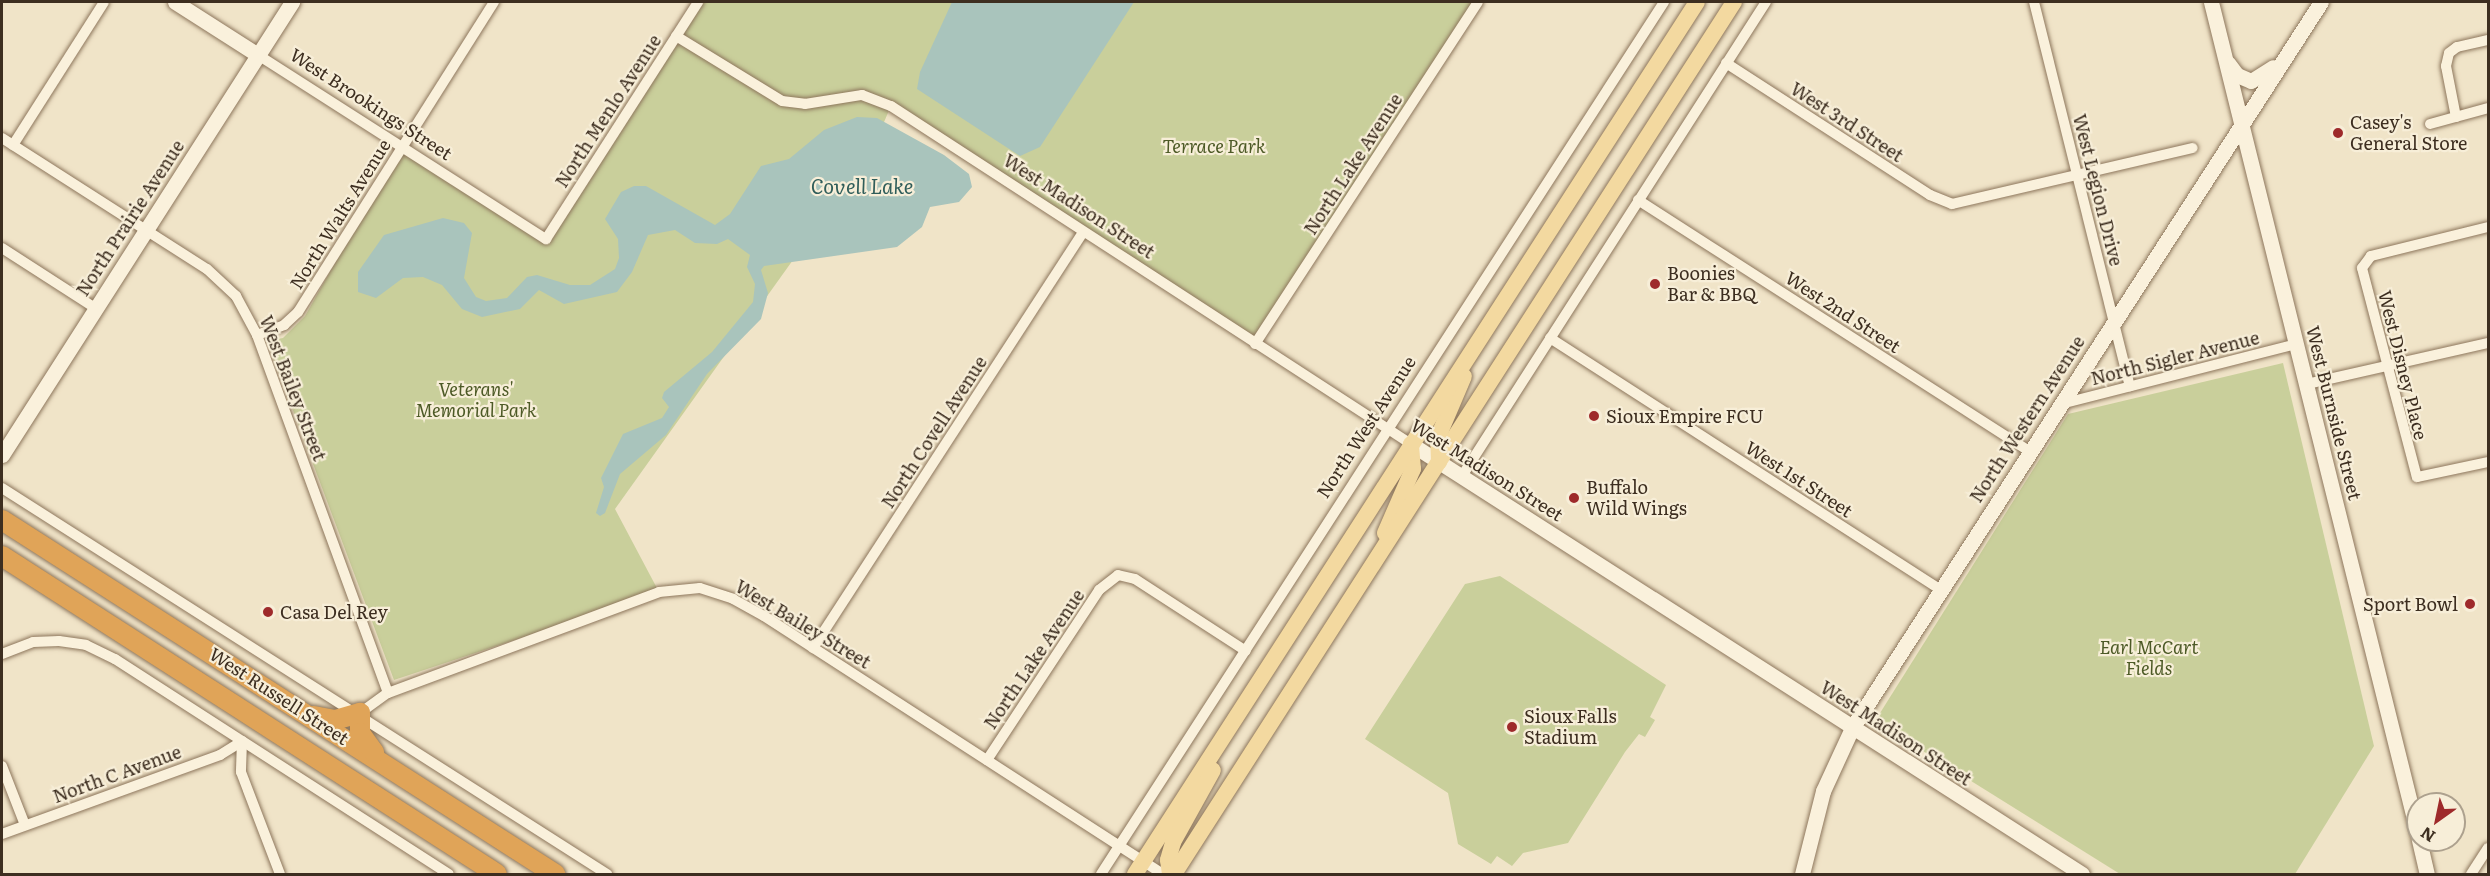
<!DOCTYPE html>
<html>
<head>
<meta charset="utf-8">
<style>
  body { margin:0 }
  #map { position:relative; width:2490px; height:876px; overflow:hidden; background:#f0e4c8; font-family:Literata,serif }
  div>[style] { position:absolute }
  .green>* { inset:0; background:#c9cf9b }
  .water>* { inset:0; background:#a9c4bc }
  .roads { filter:drop-shadow(0 0 2px #8d765c) drop-shadow(0 0 2px #8d765c) }
  .street>* { height:10px; margin:-5px; padding:0 5px; transform-origin:5px; border-radius:5px; background:#faf1dc }
  .secondary>* { height:15px; margin:-7.5px; padding:0 7.5px; transform-origin:7.5px; border-radius:7.5px; background:#faf1dc }
  .primary>* { height:16px; margin:-8px; padding:0 8px; transform-origin:8px; border-radius:8px; background:#f3d9a0 }
  .highway>* { height:20px; margin:-10px; padding:0 10px; transform-origin:10px; border-radius:10px; background:#e0a458 }
  .dots>* { width:16px; height:16px; translate:-50% -50%; box-sizing:border-box; border:3px solid #f7eed8; border-radius:50% }
  span { translate:-50% -50%; white-space:nowrap; text-align:center; line-height:1.15; -webkit-text-stroke:4.5px #f7eed8; paint-order:stroke }
  .street-label { font-size:18px; color:#3d2e20 }
  .poi-label { font-size:18px; color:#3d2e20 }
  .left { translate:0 -50%; text-align:left }
  .right { translate:-100% -50%; text-align:right }
  .park-label { font-size:18px; color:#4d5a26; font-style:italic }
  .water-label { font-size:20px; color:#2f5d5a; font-style:italic }
  .frame { position:absolute; inset:0; border:3px solid #3d2e20; pointer-events:none }
  .north { position:absolute; left:2406px; top:792px; width:60px; height:60px; box-sizing:border-box; background:#f7eed8; border:2px solid #ada18e; border-radius:50%; rotate:213deg; font-size:16px; font-weight:700; line-height:24px; text-align:center; color:#3d2e20 }
  .north::after { content:''; display:block; margin:auto; width:21px; height:27px; background:#9e2a2b; clip-path:polygon(50% 0,100% 100%,50% 72%,0 100%) }
</style>
</head>
<body>
<div id="map">
  <div class="green">
    <i style="clip-path:polygon(698px 2px,1478px 2px,1255px 344px,890px 108px,873px 148px,615px 509px,659px 592px,394px 680px,267px 341px,283px 338px,305px 316px,401px 146px,546px 239px)"></i>
    <i style="clip-path:polygon(2283px 363px,2374px 746px,2295px 874px,2120px 874px,1875px 721px,2068px 414px)"></i>
    <i style="clip-path:polygon(1500px 576px,1666px 685px,1650px 717px,1655px 720px,1645px 737px,1639px 734px,1625px 752px,1568px 843px,1523px 853px,1512px 866px,1497px 856px,1491px 864px,1458px 844px,1448px 793px,1365px 739px,1465px 584px)"></i>
  </div>
  <div class="water">
    <i style="clip-path:polygon(952px 2px,1134px 2px,1040px 147px,1020px 156px,917px 89px,920px 72px)"></i>
    <i style="clip-path:polygon(857px 117px,877px 118px,944px 155px,969px 174px,972px 187px,959px 202px,930px 207px,922px 227px,897px 247px,764px 266px,761px 270px,768px 293px,761px 319px,707px 374px,666px 435px,620px 474px,605px 513px,600px 516px,596px 513px,604px 487px,601px 478px,623px 434px,662px 418px,669px 407px,662px 398px,664px 392px,712px 352px,753px 302px,755px 284px,747px 267px,750px 255px,728px 239px,717px 244px,695px 243px,675px 230px,648px 235px,632px 272px,617px 292px,564px 304px,539px 290px,520px 309px,482px 317px,462px 309px,442px 285px,423px 277px,403px 278px,376px 298px,358px 292px,358px 272px,384px 235px,443px 218px,464px 223px,472px 233px,464px 278px,476px 297px,486px 301px,507px 298px,527px 277px,537px 275px,570px 285px,590px 285px,615px 269px,619px 258px,618px 239px,605px 219px,621px 192px,634px 186px,646px 186px,715px 225px,730px 214px,761px 166px,789px 159px,824px 130px)"></i>
  </div>
  <div class="roads">
    <div class="street">
      <i style="left:2034px;top:2px;width:396px;rotate:76deg"></i>
      <i style="left:676px;top:36px;width:124px;rotate:31.5deg"></i>
      <i style="left:782px;top:101px;width:23px;rotate:7deg"></i>
      <i style="left:805px;top:104px;width:58px;rotate:-9deg"></i>
      <i style="left:862px;top:95px;width:31px;rotate:21deg"></i>
      <i style="left:891px;top:106px;width:620px;rotate:33.02deg"></i>
      <i style="left:258px;top:55px;width:342px;rotate:32.6deg"></i>
      <i style="left:546px;top:239px;width:282px;rotate:-57.3deg"></i>
      <i style="left:1726px;top:63px;width:243px;rotate:32.9deg"></i>
      <i style="left:1930px;top:195px;width:24px;rotate:22deg"></i>
      <i style="left:1952px;top:204px;width:247px;rotate:-13.1deg"></i>
      <i style="left:2456px;top:117px;width:52px;rotate:-101.1deg"></i>
      <i style="left:2446px;top:66px;width:13px;rotate:-77deg"></i>
      <i style="left:2449px;top:53px;width:10px;rotate:-37deg"></i>
      <i style="left:2457px;top:47px;width:32px;rotate:-13deg"></i>
      <i style="left:2430px;top:124px;width:60px;rotate:-15.4deg"></i>
      <i style="left:2px;top:138px;width:243px;rotate:32.6deg"></i>
      <i style="left:207px;top:269px;width:40px;rotate:43deg"></i>
      <i style="left:236px;top:296px;width:44px;rotate:61.7deg"></i>
      <i style="left:257px;top:335px;width:381px;rotate:69.9deg"></i>
      <i style="left:13px;top:145px;width:169px;rotate:-57.5deg"></i>
      <i style="left:1638px;top:200px;width:466px;rotate:32.7deg"></i>
      <i style="left:2488px;top:227px;width:121px;rotate:166.1deg"></i>
      <i style="left:2371px;top:256px;width:15px;rotate:127deg"></i>
      <i style="left:2362px;top:268px;width:216px;rotate:75.3deg"></i>
      <i style="left:2417px;top:477px;width:73px;rotate:-11.9deg"></i>
      <i style="left:2px;top:248px;width:111px;rotate:32.8deg"></i>
      <i style="left:257px;top:335px;width:29px;rotate:-20deg"></i>
      <i style="left:284px;top:325px;width:19px;rotate:-43deg"></i>
      <i style="left:298px;top:312px;width:367px;rotate:-57.7deg"></i>
      <i style="left:1550px;top:338px;width:464px;rotate:32.8deg"></i>
      <i style="left:1255px;top:344px;width:408px;rotate:-56.9deg"></i>
      <i style="left:2307px;top:384px;width:186px;rotate:-12.8deg"></i>
      <i style="left:2061px;top:404px;width:244px;rotate:-14.3deg"></i>
      <i style="left:1462px;top:476px;width:563px;rotate:-57.33deg"></i>
      <i style="left:2px;top:488px;width:718px;rotate:32.54deg"></i>
      <i style="left:813px;top:648px;width:495px;rotate:-57deg"></i>
      <i style="left:2px;top:654px;width:33px;rotate:-21deg"></i>
      <i style="left:33px;top:642px;width:26px;rotate:-2deg"></i>
      <i style="left:59px;top:641px;width:27px;rotate:8deg"></i>
      <i style="left:86px;top:645px;width:32px;rotate:26deg"></i>
      <i style="left:115px;top:659px;width:397px;rotate:32.8deg"></i>
      <i style="left:360px;top:713px;width:34px;rotate:-36deg"></i>
      <i style="left:388px;top:693px;width:289px;rotate:-20.4deg"></i>
      <i style="left:659px;top:592px;width:41px;rotate:-5.6deg"></i>
      <i style="left:700px;top:588px;width:35px;rotate:18deg"></i>
      <i style="left:733px;top:599px;width:35px;rotate:29deg"></i>
      <i style="left:764px;top:616px;width:475px;rotate:32.9deg"></i>
      <i style="left:242px;top:741px;width:31px;rotate:92deg"></i>
      <i style="left:241px;top:772px;width:109px;rotate:69.1deg"></i>
      <i style="left:987px;top:760px;width:204px;rotate:-56.6deg"></i>
      <i style="left:1099px;top:590px;width:24px;rotate:-38deg"></i>
      <i style="left:1118px;top:575px;width:17px;rotate:13deg"></i>
      <i style="left:1135px;top:579px;width:132px;rotate:33deg"></i>
      <i style="left:2px;top:766px;width:63px;rotate:68.7deg"></i>
      <i style="left:2px;top:834px;width:232px;rotate:-19.9deg"></i>
      <i style="left:220px;top:755px;width:26px;rotate:-32deg"></i>
      <i style="left:1101px;top:874px;width:1038px;rotate:-57.15deg"></i>
      <i style="left:2471px;top:874px;width:31px;rotate:-57deg"></i>
    </div>
    <div class="secondary">
      <i style="left:175px;top:2px;width:98px;rotate:32.6deg"></i>
      <i style="left:2211px;top:2px;width:858px;rotate:76.04deg"></i>
      <i style="left:2228px;top:63px;width:15px;rotate:53deg"></i>
      <i style="left:2237px;top:75px;width:15px;rotate:23deg"></i>
      <i style="left:2251px;top:81px;width:26px;rotate:-32deg"></i>
      <i style="left:1411px;top:444px;width:797px;rotate:32.65deg"></i>
      <i style="left:2px;top:455px;width:538px;rotate:-57.37deg"></i>
      <i style="left:2419px;top:840px;width:35px;rotate:77deg"></i>
      <i style="left:1802px;top:874px;width:86px;rotate:-75.8deg"></i>
      <i style="left:1823px;top:791px;width:69px;rotate:-65.3deg"></i>
      <i style="left:1852px;top:728px;width:864px;rotate:-57.14deg"></i>
    </div>
    <div class="primary">
      <i style="left:1439px;top:462px;width:25px;rotate:-92deg"></i>
      <i style="left:1438px;top:437px;width:66px;rotate:-66.9deg"></i>
      <i style="left:1385px;top:533px;width:70px;rotate:-66.4deg"></i>
      <i style="left:1413px;top:469px;width:25px;rotate:-95deg"></i>
      <i style="left:1135px;top:874px;width:1037px;rotate:-57.2deg"></i>
      <i style="left:1170px;top:874px;width:14px;rotate:-98deg"></i>
      <i style="left:1168px;top:860px;width:19px;rotate:-74deg"></i>
      <i style="left:1173px;top:842px;width:82px;rotate:-60.9deg"></i>
      <i style="left:1174px;top:874px;width:1036px;rotate:-57.29deg"></i>
    </div>
    <div class="highway">
      <i style="left:2px;top:520px;width:657px;rotate:32.63deg"></i>
      <i style="left:2px;top:556px;width:588px;rotate:32.72deg"></i>
      <i style="left:314px;top:716px;width:21px;rotate:11deg"></i>
      <i style="left:335px;top:720px;width:26px;rotate:-16deg"></i>
      <i style="left:360px;top:713px;width:20px;rotate:90deg"></i>
      <i style="left:360px;top:733px;width:24px;rotate:54deg"></i>
    </div>
  </div>
  <div class="dots">
    <i style="left:2338px;top:133px;background:#9e2a2b"></i>
    <i style="left:1655px;top:284px;background:#9e2a2b"></i>
    <i style="left:1594px;top:416px;background:#9e2a2b"></i>
    <i style="left:1574px;top:498px;background:#9e2a2b"></i>
    <i style="left:2470px;top:604px;background:#9e2a2b"></i>
    <i style="left:268px;top:612px;background:#9e2a2b"></i>
    <i style="left:1512px;top:727px;background:#9e2a2b"></i>
  </div>
  <div class="street-label">
    <span style="left:371px;top:104px;rotate:33deg">West Brookings Street</span>
    <span style="left:608px;top:111px;rotate:-57deg">North Menlo Avenue</span>
    <span style="left:1847px;top:122px;rotate:33deg">West 3rd Street</span>
    <span style="left:1353px;top:164px;rotate:-57deg">North Lake Avenue</span>
    <span style="left:2098px;top:190px;rotate:76deg">West Legion Drive</span>
    <span style="left:1079px;top:206px;rotate:33deg">West Madison Street</span>
    <span style="left:340px;top:214px;rotate:-58deg">North Walts Avenue</span>
    <span style="left:130px;top:218px;rotate:-57deg">North Prairie Avenue</span>
    <span style="left:1843px;top:312px;rotate:33deg">West 2nd Street</span>
    <span style="left:2175px;top:358px;rotate:-14deg">North Sigler Avenue</span>
    <span style="left:2403px;top:365px;rotate:76deg">West Disney Place</span>
    <span style="left:293px;top:388px;rotate:69deg">West Bailey Street</span>
    <span style="left:2334px;top:413px;rotate:76deg">West Burnside Street</span>
    <span style="left:2027px;top:419px;rotate:-57deg">North Western Avenue</span>
    <span style="left:1366px;top:427px;rotate:-57deg">North West Avenue</span>
    <span style="left:934px;top:432px;rotate:-57deg">North Covell Avenue</span>
    <span style="left:1487px;top:470px;rotate:32deg">West Madison Street</span>
    <span style="left:1799px;top:479px;rotate:33deg">West 1st Street</span>
    <span style="left:803px;top:624px;rotate:31deg">West Bailey Street</span>
    <span style="left:1034px;top:659px;rotate:-56deg">North Lake Avenue</span>
    <span style="left:279px;top:696px;rotate:33deg">West Russell Street</span>
    <span style="left:1896px;top:733px;rotate:33deg">West Madison Street</span>
    <span style="left:117px;top:774px;rotate:-20deg">North C Avenue</span>
  </div>
  <div class="poi-label">
    <span class="left" style="left:2350px;top:133px">Casey's<br>General Store</span>
    <span class="left" style="left:1667px;top:284px">Boonies<br>Bar &amp; BBQ</span>
    <span class="left" style="left:1606px;top:416px">Sioux Empire FCU</span>
    <span class="left" style="left:1586px;top:498px">Buffalo<br>Wild Wings</span>
    <span class="right" style="left:2458px;top:604px">Sport Bowl</span>
    <span class="left" style="left:280px;top:612px">Casa Del Rey</span>
    <span class="left" style="left:1524px;top:727px">Sioux Falls<br>Stadium</span>
  </div>
  <div class="park-label">
    <span style="left:1214px;top:146px">Terrace Park</span>
    <span style="left:476px;top:400px">Veterans'<br>Memorial Park</span>
    <span style="left:2149px;top:658px">Earl McCart<br>Fields</span>
  </div>
  <div class="water-label">
    <span style="left:862px;top:185px">Covell Lake</span>
  </div>
  <div class="frame"></div>
  <div class="north">N</div>
</div>
</body>
</html>
